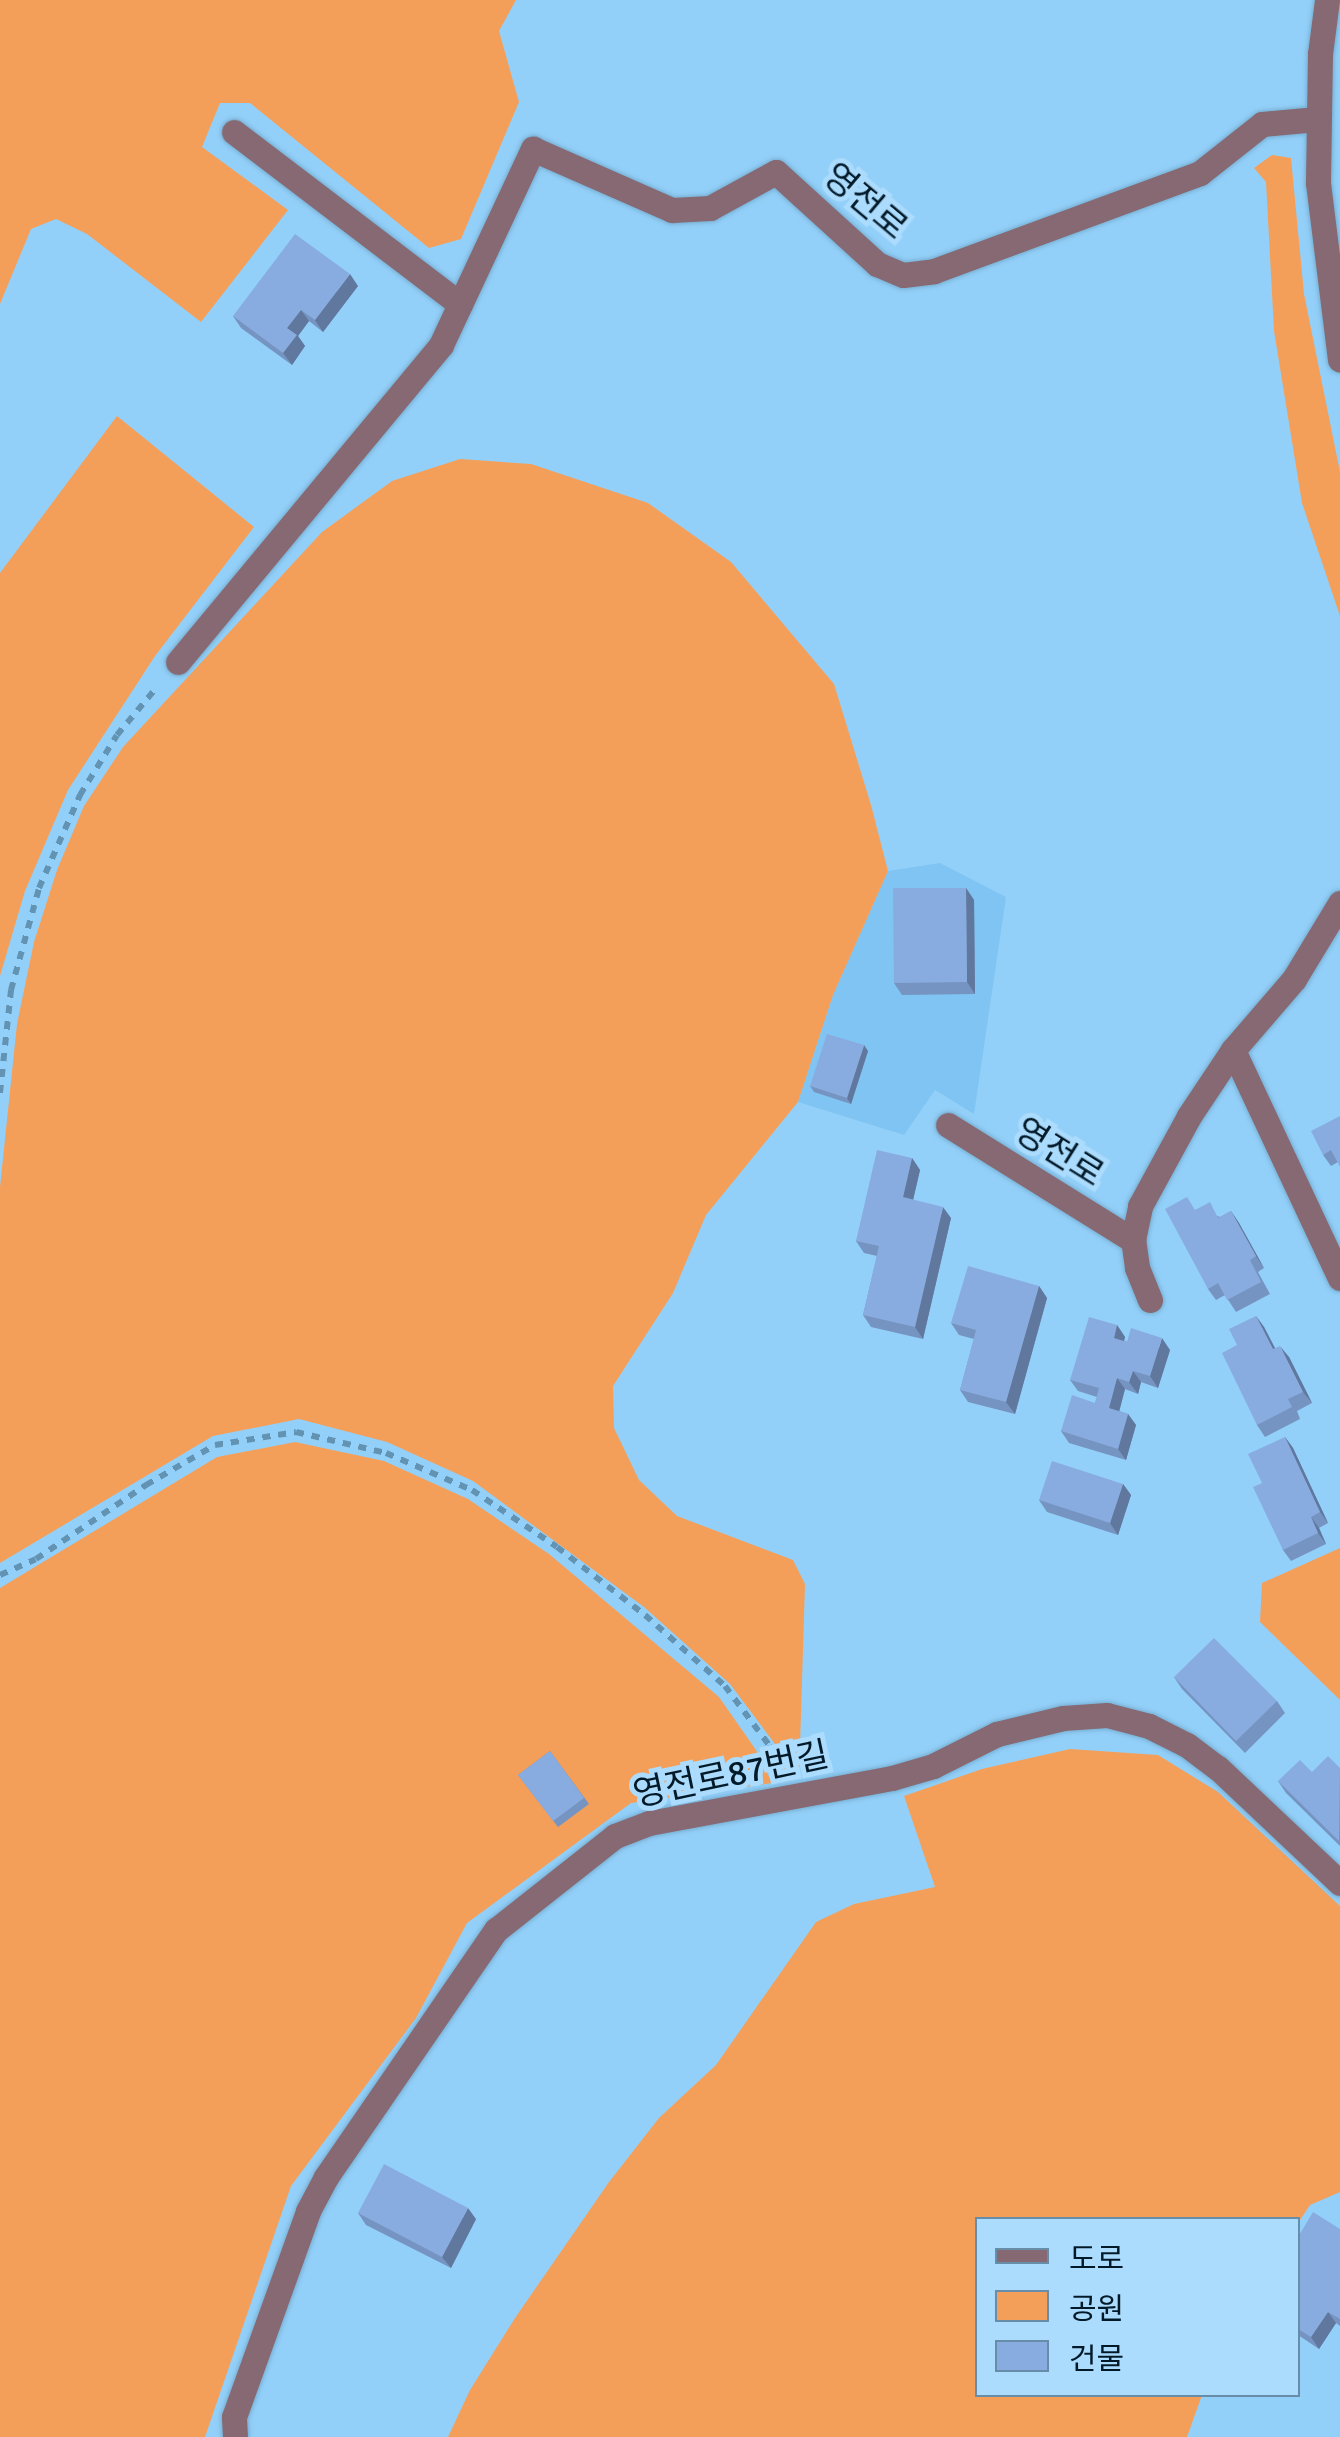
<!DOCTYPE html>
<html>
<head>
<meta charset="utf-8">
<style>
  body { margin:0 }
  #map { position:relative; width:1340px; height:2437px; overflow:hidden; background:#93d0f9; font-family:Signika,"Noto Sans KR",sans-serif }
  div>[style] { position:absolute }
  .built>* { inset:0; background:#7fc4f2 }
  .green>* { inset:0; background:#f49f59 }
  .path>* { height:6px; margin-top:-3px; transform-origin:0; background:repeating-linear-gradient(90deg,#6293b3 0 8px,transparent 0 16px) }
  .roads { filter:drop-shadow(0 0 2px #79afd3) drop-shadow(0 0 2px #79afd3) }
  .minor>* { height:25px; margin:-12.5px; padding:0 12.5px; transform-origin:12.5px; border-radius:12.5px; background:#866972 }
  .wall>* { inset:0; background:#7694c1 }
  .shaded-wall>* { inset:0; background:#60789d }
  .building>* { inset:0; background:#89ace0 }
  span { translate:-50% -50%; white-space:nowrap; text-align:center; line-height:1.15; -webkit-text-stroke:10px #abdbfd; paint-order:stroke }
  .street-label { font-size:35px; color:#021928 }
  .legend { position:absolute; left:975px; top:2217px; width:325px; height:180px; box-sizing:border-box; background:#abdbfd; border:2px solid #678da8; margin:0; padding:12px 18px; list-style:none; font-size:30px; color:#021928 }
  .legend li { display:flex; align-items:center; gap:20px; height:50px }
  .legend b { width:50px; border:2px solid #678da8 }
</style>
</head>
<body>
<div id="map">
  <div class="built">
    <i style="clip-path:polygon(940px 863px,1006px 897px,974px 1114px,935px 1090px,904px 1135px,798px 1102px,833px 995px,888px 871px)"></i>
  </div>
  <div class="green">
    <i style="clip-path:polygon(0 0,516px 0,499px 31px,519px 102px,461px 239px,429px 248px,250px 103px,220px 103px,202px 147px,288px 210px,201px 322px,87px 234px,56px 219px,31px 229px,0 304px)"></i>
    <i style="clip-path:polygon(1272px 155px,1291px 158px,1304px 294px,1340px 472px,1340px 616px,1302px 503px,1274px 331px,1266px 182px,1254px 168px)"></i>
    <i style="clip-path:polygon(117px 416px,254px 527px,155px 656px,68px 790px,25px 891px,0 976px,0 573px)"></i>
    <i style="clip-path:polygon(460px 459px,531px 464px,648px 503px,731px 562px,834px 684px,871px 805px,888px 871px,833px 995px,798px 1102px,706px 1215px,673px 1293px,613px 1386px,614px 1428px,639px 1480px,677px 1516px,793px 1560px,805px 1584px,799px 1778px,788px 1779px,775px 1744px,730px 1684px,644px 1607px,473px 1481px,387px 1442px,299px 1419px,213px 1436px,0 1563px,0 1187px,17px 1024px,34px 942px,57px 870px,84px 806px,123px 747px,322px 532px,392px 481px)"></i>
    <i style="clip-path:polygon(295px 1442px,384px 1461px,468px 1499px,549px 1554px,719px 1697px,756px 1750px,772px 1783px,631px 1803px,467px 1923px,416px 2018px,291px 2186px,205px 2437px,0 2437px,0 1588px,217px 1457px)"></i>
    <i style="clip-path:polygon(1340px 1548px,1340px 1700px,1260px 1622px,1262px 1583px)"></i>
    <i style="clip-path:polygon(1070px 1749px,1158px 1755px,1218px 1792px,1340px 1906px,1340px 2192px,1310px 2205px,1298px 2223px,1298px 2220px,978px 2220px,978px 2394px,1202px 2395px,1187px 2437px,448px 2437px,470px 2390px,515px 2318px,609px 2182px,659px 2118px,716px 2065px,816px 1922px,854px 1904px,935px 1887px,904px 1796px,982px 1769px)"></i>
  </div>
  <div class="path">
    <i style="left:0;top:1093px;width:104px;rotate:-83.9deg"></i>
    <i style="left:11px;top:990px;width:106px;rotate:-74.6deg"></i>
    <i style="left:39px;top:888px;width:102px;rotate:-66.2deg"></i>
    <i style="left:80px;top:795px;width:70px;rotate:-58.3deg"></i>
    <i style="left:117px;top:735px;width:62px;rotate:-50.2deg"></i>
    <i style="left:0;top:1575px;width:39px;rotate:-24deg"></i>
    <i style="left:36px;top:1559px;width:133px;rotate:-33.9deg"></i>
    <i style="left:146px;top:1485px;width:80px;rotate:-30.1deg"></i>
    <i style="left:215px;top:1445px;width:82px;rotate:-9.1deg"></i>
    <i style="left:296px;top:1432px;width:92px;rotate:13.1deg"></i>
    <i style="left:386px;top:1453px;width:94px;rotate:23.3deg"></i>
    <i style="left:472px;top:1490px;width:102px;rotate:33.8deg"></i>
    <i style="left:557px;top:1547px;width:111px;rotate:37.7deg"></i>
    <i style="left:645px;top:1615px;width:107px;rotate:41.6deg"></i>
    <i style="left:725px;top:1686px;width:74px;rotate:53.3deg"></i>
    <i style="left:769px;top:1745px;width:20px;rotate:72deg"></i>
  </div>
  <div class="roads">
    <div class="minor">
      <i style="left:1327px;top:0;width:54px;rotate:97.4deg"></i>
      <i style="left:1320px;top:54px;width:129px;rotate:90.9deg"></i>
      <i style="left:1318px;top:183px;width:178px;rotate:82.9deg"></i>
      <i style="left:234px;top:132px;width:284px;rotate:37.3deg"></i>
      <i style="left:178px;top:662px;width:412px;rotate:-50.3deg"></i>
      <i style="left:441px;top:345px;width:217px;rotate:-64.9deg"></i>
      <i style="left:533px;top:149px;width:152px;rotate:23.7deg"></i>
      <i style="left:672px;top:210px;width:38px;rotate:-3deg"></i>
      <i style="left:710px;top:208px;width:75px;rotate:-28.6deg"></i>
      <i style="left:776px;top:172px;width:137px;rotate:42.3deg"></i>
      <i style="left:877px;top:264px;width:28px;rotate:23deg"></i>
      <i style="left:903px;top:275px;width:31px;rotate:-7deg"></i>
      <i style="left:934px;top:271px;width:283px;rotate:-20.2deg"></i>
      <i style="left:1200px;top:173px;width:79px;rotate:-38.3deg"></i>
      <i style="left:1262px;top:124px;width:55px;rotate:-5.2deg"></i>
      <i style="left:1233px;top:1050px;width:252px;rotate:64.9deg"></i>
      <i style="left:948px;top:1125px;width:218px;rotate:31.9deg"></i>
      <i style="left:1150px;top:1300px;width:35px;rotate:-112deg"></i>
      <i style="left:1137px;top:1267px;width:27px;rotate:-98deg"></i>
      <i style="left:1133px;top:1240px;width:35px;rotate:-78deg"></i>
      <i style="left:1140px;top:1206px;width:102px;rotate:-61.4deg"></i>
      <i style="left:1189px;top:1116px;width:79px;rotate:-56.3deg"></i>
      <i style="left:1233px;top:1050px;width:94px;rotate:-49.3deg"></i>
      <i style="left:1294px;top:979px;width:89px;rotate:-58.8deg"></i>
      <i style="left:235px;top:2437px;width:20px;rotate:-93deg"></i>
      <i style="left:234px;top:2417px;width:219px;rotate:-70.2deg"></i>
      <i style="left:308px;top:2211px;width:38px;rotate:-62deg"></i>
      <i style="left:326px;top:2177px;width:300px;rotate:-55.5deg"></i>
      <i style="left:496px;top:1930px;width:152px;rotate:-38.3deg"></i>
      <i style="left:615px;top:1836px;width:36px;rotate:-21deg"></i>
      <i style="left:649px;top:1823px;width:247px;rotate:-10.5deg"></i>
      <i style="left:892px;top:1778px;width:43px;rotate:-16.3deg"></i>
      <i style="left:933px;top:1766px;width:72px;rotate:-26.6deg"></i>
      <i style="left:997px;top:1734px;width:68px;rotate:-13.6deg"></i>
      <i style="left:1063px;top:1718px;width:44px;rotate:-3.9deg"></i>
      <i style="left:1107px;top:1715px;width:43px;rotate:14.7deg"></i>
      <i style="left:1149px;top:1726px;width:42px;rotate:26.6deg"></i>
      <i style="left:1187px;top:1745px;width:39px;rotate:37deg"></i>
      <i style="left:1218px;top:1768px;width:168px;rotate:43.3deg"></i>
    </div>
  </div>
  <div class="wall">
    <i style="clip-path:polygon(358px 286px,323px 332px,309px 321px,298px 336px,305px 346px,292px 365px,241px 328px,233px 316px)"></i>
    <i style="clip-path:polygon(966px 888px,974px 900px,975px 994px,902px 995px,894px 983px)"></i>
    <i style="clip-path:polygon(868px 1051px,851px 1104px,814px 1092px,810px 1086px)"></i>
    <i style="clip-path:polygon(1340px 1116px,1338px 1162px,1331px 1166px,1323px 1155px)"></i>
    <i style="clip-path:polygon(912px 1158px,920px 1170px,913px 1200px,951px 1218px,923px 1339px,871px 1327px,863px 1315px,877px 1256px,864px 1253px,856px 1241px)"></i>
    <i style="clip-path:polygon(1196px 1209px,1220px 1217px,1231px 1211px,1239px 1223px,1264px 1268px,1258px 1272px,1270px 1294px,1236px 1312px,1225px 1295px,1216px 1300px,1208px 1289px)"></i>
    <i style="clip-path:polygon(1039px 1286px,1047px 1298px,1015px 1414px,968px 1402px,960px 1390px,974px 1339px,959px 1335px,951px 1323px)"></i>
    <i style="clip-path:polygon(1256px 1316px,1264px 1327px,1275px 1348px,1289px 1357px,1312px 1403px,1297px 1411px,1300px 1419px,1265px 1437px,1257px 1425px,1237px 1345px)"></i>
    <i style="clip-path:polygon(1117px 1325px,1125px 1337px,1124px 1341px,1170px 1350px,1158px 1388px,1141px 1382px,1138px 1394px,1125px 1389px,1119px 1411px,1128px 1414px,1136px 1425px,1126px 1460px,1069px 1443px,1061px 1431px,1095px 1403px,1097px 1397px,1078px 1391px,1070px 1380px)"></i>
    <i style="clip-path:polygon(1285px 1437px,1293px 1448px,1328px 1523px,1319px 1528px,1326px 1544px,1291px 1561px,1283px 1550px,1262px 1483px)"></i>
    <i style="clip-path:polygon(1123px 1484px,1131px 1495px,1118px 1535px,1047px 1512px,1039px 1500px)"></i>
    <i style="clip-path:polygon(1174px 1677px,1277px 1701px,1285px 1713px,1245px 1753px,1182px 1689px)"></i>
    <i style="clip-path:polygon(550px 1751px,589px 1804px,558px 1827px,518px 1775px)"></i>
    <i style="clip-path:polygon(1340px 1768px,1340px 1846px,1286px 1793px,1278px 1781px,1312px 1772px)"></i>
    <i style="clip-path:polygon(358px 2213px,476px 2219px,451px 2268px,366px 2225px)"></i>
    <i style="clip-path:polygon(1340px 2229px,1340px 2326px,1336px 2323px,1319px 2349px,1298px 2335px,1298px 2237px)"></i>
  </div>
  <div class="shaded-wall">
    <i style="clip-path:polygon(350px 274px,358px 286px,323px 332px,315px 320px)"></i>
    <i style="clip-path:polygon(301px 310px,309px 321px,298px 336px,305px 346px,292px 365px,283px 353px,287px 328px)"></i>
    <i style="clip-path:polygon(966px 888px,974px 900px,975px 994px,967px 982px)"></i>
    <i style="clip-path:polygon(864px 1045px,868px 1051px,851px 1104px,847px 1098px)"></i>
    <i style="clip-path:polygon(912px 1158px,920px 1170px,911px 1209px,903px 1197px)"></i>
    <i style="clip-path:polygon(943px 1207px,951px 1218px,923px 1339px,915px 1327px)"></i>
    <i style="clip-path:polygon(1231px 1211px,1239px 1223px,1264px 1268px,1256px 1256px)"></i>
    <i style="clip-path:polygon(1039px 1286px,1047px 1298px,1015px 1414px,1006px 1402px)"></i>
    <i style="clip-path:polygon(1256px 1316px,1264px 1327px,1281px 1360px,1273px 1349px)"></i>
    <i style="clip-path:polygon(1117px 1325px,1125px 1337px,1122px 1349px,1114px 1338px)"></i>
    <i style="clip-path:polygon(1162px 1338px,1170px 1350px,1158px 1388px,1150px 1376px)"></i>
    <i style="clip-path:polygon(1280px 1346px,1289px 1357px,1312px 1403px,1303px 1392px)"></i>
    <i style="clip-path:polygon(1133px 1371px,1141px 1382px,1138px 1394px,1129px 1382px)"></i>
    <i style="clip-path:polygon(1117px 1378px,1125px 1389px,1117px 1420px,1109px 1408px)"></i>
    <i style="clip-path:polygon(1128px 1414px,1136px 1425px,1126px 1460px,1118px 1449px)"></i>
    <i style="clip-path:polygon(1285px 1437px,1293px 1448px,1328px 1523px,1320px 1512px)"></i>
    <i style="clip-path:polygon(1123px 1484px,1131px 1495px,1118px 1535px,1110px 1523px)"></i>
    <i style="clip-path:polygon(1311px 1517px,1319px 1528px,1326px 1544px,1318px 1533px)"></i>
    <i style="clip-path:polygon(468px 2208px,476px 2219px,451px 2268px,442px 2257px)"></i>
    <i style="clip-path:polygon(1328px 2312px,1336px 2323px,1319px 2349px,1311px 2337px)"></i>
  </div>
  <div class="building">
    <i style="clip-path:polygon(295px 234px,350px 274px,315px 320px,301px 310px,287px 328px,297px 335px,283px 353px,233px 316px)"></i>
    <i style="clip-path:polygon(893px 888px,966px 888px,967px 982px,894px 983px)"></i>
    <i style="clip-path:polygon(827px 1034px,864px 1045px,847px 1098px,810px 1086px)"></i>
    <i style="clip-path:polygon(1340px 1116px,1340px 1167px,1331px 1150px,1323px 1155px,1311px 1131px)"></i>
    <i style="clip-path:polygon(877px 1150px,912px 1158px,903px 1197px,943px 1207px,915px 1327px,863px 1315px,879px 1246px,856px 1241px)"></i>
    <i style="clip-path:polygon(1187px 1197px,1195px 1210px,1210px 1202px,1218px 1218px,1231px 1211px,1256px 1256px,1250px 1260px,1261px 1282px,1227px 1300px,1218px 1283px,1208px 1289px,1165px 1209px)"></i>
    <i style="clip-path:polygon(968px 1266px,1039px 1286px,1006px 1402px,960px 1390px,976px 1330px,951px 1323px)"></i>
    <i style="clip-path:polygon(1256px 1316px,1273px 1349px,1280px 1346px,1303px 1392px,1288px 1399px,1292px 1407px,1257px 1425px,1222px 1353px,1237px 1345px,1229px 1329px)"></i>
    <i style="clip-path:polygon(1089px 1317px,1117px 1325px,1114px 1338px,1127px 1342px,1131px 1328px,1162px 1338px,1150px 1376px,1133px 1371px,1129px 1382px,1117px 1378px,1109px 1408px,1128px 1414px,1118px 1449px,1061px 1431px,1072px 1395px,1095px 1403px,1099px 1388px,1070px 1380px)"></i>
    <i style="clip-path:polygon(1285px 1437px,1320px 1512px,1311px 1517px,1318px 1533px,1283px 1550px,1253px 1487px,1262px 1483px,1248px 1454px)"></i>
    <i style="clip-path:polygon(1052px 1461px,1123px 1484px,1110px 1523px,1039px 1500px)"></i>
    <i style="clip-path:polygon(1214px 1638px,1277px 1701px,1236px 1741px,1174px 1677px)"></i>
    <i style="clip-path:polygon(550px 1751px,584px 1798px,553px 1821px,518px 1775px)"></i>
    <i style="clip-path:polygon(1328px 1756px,1340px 1768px,1339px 1841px,1278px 1781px,1300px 1760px,1312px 1772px)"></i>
    <i style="clip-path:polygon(384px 2164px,468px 2208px,442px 2257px,358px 2213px)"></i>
    <i style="clip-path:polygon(1313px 2212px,1340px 2229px,1340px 2319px,1328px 2312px,1311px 2337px,1298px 2329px,1298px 2237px)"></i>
  </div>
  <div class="street-label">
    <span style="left:865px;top:202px;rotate:40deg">영전로</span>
    <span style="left:1059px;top:1153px;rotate:32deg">영전로</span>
    <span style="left:731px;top:1775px;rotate:-12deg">영전로87번길</span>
  </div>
  <ul class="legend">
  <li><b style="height:12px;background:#866972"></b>도로</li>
  <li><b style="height:28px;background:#f49f59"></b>공원</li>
  <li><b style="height:28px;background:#89ace0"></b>건물</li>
  </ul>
</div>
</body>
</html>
